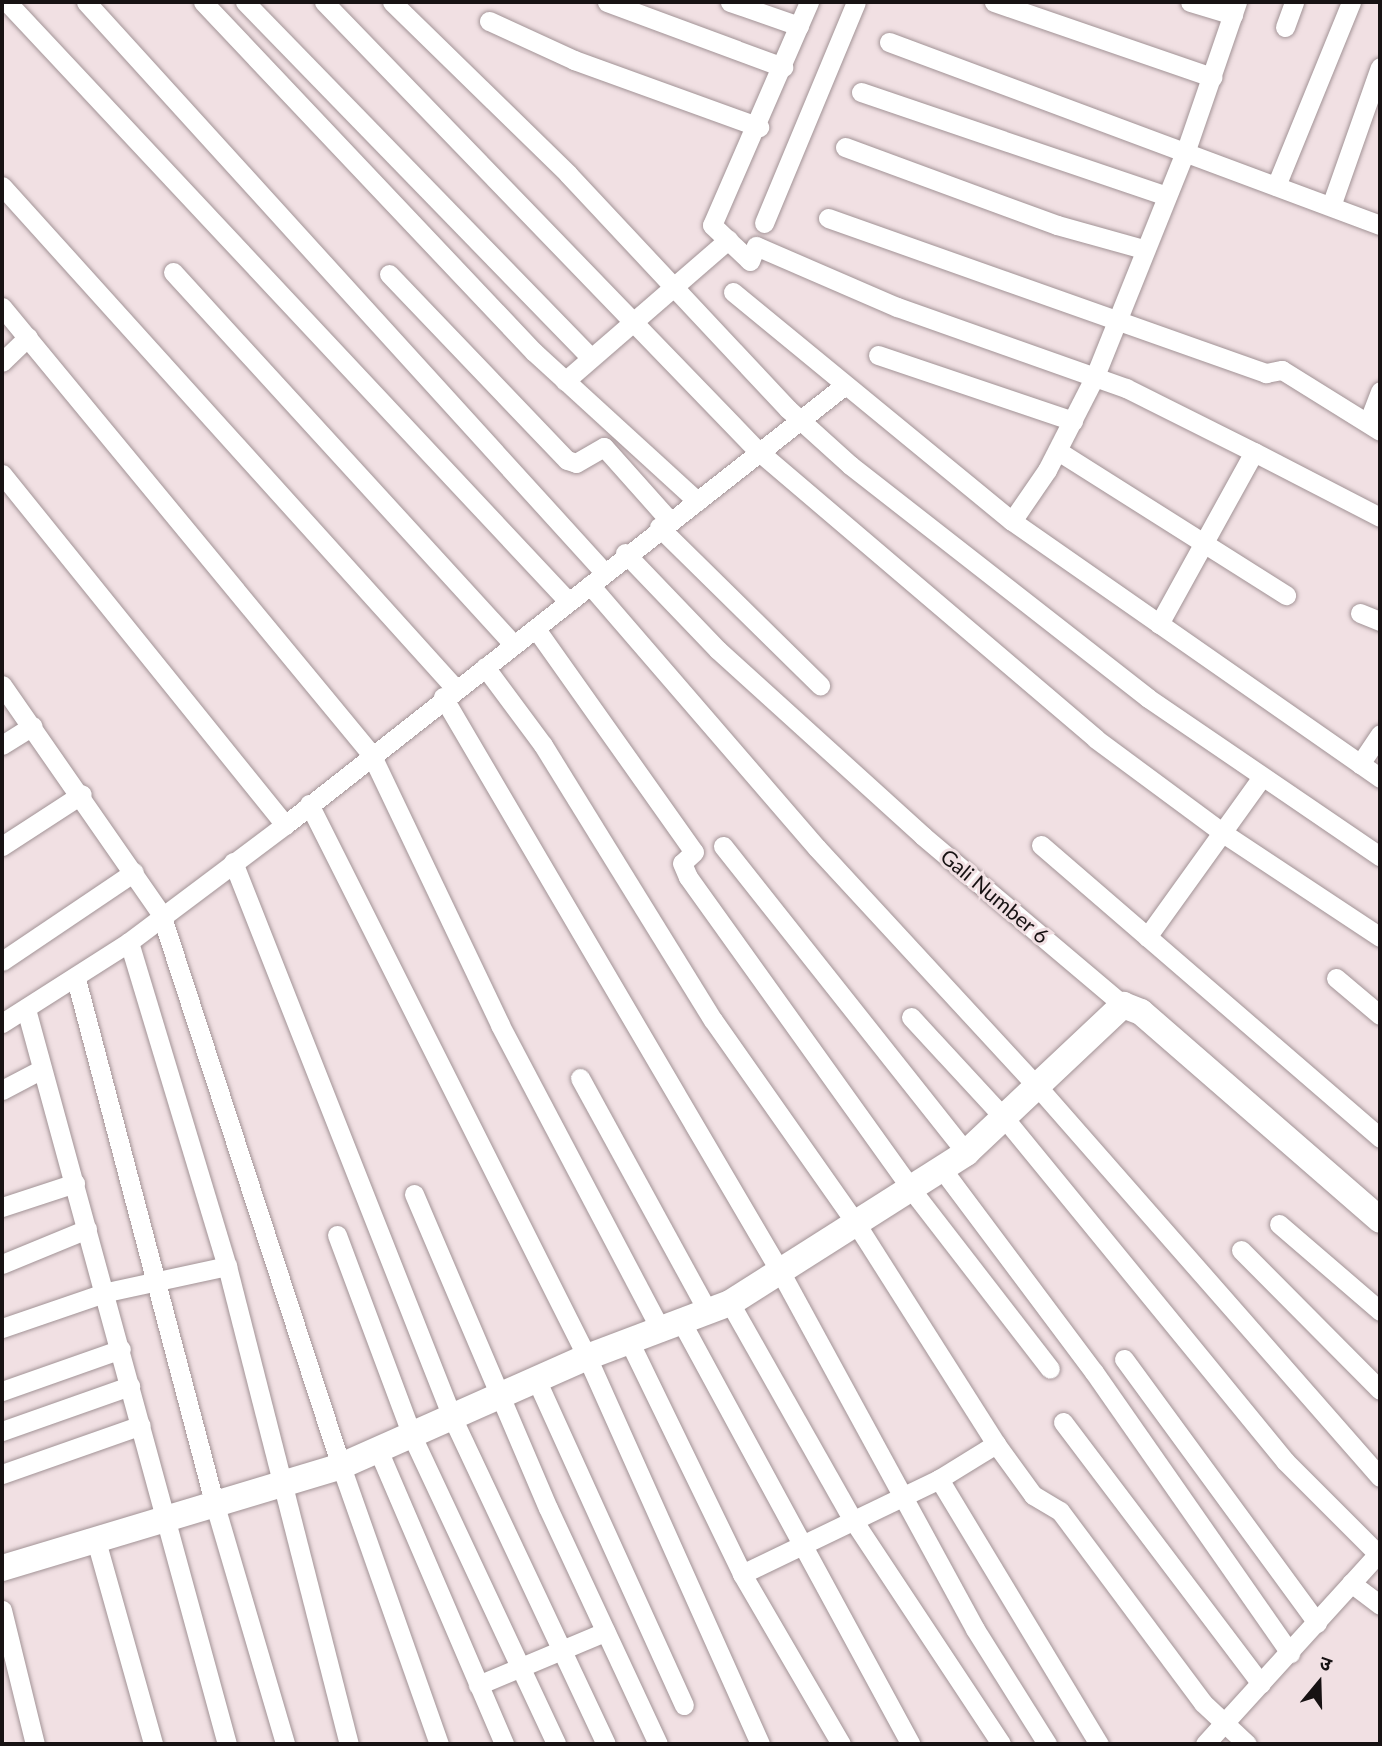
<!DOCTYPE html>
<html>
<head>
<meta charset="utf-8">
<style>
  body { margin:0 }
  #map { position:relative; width:1382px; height:1746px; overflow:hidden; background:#f1e0e3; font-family:Lato,"Noto Sans Devanagari",sans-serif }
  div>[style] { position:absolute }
  .roads { filter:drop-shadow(0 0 2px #a29396) drop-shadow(0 0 2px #a29396) }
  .street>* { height:19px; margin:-9.5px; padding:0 9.5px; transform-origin:9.5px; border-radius:9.5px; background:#fff }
  .secondary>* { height:26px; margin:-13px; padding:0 13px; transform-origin:13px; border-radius:13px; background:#fff }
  span { translate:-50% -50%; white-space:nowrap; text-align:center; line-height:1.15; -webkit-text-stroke:6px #f1e0e3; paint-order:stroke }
  .street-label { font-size:21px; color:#171213 }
  .frame { position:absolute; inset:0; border:4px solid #171213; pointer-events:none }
  .north { position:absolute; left:1284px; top:1648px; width:70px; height:70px; -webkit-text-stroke:5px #f1e0e3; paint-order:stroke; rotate:19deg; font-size:19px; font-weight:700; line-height:28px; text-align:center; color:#171213 }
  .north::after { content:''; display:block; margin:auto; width:24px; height:32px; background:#171213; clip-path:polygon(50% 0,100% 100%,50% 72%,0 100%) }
</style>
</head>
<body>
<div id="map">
  <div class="roads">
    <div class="street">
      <i style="left:7px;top:2px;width:821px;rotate:46.88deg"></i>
      <i style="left:86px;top:2px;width:770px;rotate:47.74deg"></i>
      <i style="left:203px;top:2px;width:482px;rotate:46.6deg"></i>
      <i style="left:534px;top:352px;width:221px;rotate:42.4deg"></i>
      <i style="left:245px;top:2px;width:496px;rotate:45.8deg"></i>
      <i style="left:324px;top:2px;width:623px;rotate:45.98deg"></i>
      <i style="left:757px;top:450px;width:445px;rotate:40.4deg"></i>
      <i style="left:1096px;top:739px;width:158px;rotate:36.5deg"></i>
      <i style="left:1223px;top:833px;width:188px;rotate:33.5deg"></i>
      <i style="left:392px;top:2px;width:246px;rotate:44.3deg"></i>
      <i style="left:568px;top:174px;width:322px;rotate:46.9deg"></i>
      <i style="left:788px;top:409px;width:84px;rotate:42.1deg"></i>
      <i style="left:850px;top:465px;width:378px;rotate:38deg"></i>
      <i style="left:1148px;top:698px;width:281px;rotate:34.3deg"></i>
      <i style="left:607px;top:2px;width:188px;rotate:20.3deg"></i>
      <i style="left:730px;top:2px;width:73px;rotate:19.2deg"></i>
      <i style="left:809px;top:2px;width:243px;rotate:113.5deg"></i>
      <i style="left:712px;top:225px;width:52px;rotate:43.5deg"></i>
      <i style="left:750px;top:261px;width:16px;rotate:-68deg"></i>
      <i style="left:756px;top:246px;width:154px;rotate:23.4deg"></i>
      <i style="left:897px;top:307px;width:243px;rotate:19.5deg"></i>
      <i style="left:1126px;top:388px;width:143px;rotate:26.6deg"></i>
      <i style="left:994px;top:2px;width:231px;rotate:19deg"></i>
      <i style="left:1190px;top:2px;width:45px;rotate:16.8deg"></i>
      <i style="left:489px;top:21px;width:94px;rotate:24.6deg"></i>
      <i style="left:574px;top:60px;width:197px;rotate:19.9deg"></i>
      <i style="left:1285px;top:27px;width:27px;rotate:-70deg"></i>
      <i style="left:889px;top:42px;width:524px;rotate:20.44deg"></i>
      <i style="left:861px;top:92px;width:323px;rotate:18.8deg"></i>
      <i style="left:845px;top:147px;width:226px;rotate:20.2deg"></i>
      <i style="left:1057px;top:225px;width:89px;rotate:15.6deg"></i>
      <i style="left:2px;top:186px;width:675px;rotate:47.94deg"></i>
      <i style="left:1276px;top:186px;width:199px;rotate:-67.8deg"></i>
      <i style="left:1331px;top:206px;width:147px;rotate:-70.6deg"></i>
      <i style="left:828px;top:218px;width:465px;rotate:19.5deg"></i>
      <i style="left:1266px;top:373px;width:16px;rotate:-11deg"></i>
      <i style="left:1282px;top:370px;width:115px;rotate:31.9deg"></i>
      <i style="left:764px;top:223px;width:239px;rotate:-67.4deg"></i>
      <i style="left:173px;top:272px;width:505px;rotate:47.57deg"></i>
      <i style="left:389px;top:274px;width:257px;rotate:46.3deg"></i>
      <i style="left:567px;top:460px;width:9px;rotate:18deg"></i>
      <i style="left:576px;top:463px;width:32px;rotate:-30deg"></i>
      <i style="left:604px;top:447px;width:98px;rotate:48.3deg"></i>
      <i style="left:733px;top:292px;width:361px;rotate:39.4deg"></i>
      <i style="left:1012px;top:521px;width:449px;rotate:34.9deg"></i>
      <i style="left:2px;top:307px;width:580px;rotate:50.46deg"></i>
      <i style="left:371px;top:754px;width:300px;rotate:64.5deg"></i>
      <i style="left:500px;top:1025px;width:346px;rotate:62.2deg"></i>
      <i style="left:878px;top:355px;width:206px;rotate:18.7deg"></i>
      <i style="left:2px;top:362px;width:36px;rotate:-44deg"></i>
      <i style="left:565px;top:381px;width:216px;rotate:-40.9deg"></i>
      <i style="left:1368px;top:423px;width:34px;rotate:-69deg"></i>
      <i style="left:1058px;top:451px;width:270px;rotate:32.3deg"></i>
      <i style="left:2px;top:474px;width:451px;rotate:51.1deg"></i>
      <i style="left:1012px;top:521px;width:62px;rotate:-55.5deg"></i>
      <i style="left:1047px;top:470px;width:106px;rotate:-62.9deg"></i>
      <i style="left:1095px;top:376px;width:244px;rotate:-68.1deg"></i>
      <i style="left:1186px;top:150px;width:157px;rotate:-71deg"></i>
      <i style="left:659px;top:527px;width:226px;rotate:44.5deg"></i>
      <i style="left:625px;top:553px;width:134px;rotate:46.2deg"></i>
      <i style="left:718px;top:650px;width:277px;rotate:42.2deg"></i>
      <i style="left:923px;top:836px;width:262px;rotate:40.2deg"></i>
      <i style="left:590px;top:585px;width:347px;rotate:49.2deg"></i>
      <i style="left:817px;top:848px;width:324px;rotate:47.3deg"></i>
      <i style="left:1037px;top:1086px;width:520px;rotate:48.74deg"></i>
      <i style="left:1360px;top:613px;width:22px;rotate:22deg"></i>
      <i style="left:1159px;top:624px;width:196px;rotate:-61.1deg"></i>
      <i style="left:1254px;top:452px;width:142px;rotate:27.3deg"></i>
      <i style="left:536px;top:629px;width:273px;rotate:54.7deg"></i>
      <i style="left:694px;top:852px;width:16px;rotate:137deg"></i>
      <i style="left:682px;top:863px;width:15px;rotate:67deg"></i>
      <i style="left:688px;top:877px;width:384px;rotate:54.4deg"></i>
      <i style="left:911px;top:1189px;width:227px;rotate:52.3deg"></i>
      <i style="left:485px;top:667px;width:97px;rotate:53.4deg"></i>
      <i style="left:543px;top:745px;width:323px;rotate:58.3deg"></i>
      <i style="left:713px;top:1020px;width:251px;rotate:54.9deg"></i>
      <i style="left:857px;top:1225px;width:259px;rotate:57.6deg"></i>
      <i style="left:996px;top:1444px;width:63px;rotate:54deg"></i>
      <i style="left:1033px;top:1495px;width:31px;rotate:31deg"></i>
      <i style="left:1060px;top:1511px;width:239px;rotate:53.3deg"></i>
      <i style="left:1203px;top:1703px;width:60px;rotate:43deg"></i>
      <i style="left:2px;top:685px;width:279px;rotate:55.2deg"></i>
      <i style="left:161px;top:914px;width:581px;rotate:71.94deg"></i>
      <i style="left:341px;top:1466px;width:295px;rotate:70.6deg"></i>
      <i style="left:443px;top:697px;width:668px;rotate:59.6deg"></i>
      <i style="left:781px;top:1273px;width:405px;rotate:61.4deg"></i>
      <i style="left:975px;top:1629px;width:136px;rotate:57.9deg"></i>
      <i style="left:2px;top:745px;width:36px;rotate:-32deg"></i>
      <i style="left:1360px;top:764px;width:36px;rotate:-56deg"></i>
      <i style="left:309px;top:804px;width:619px;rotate:63.31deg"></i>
      <i style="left:587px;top:1357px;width:424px;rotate:65.9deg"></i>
      <i style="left:1041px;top:845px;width:448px;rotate:40.8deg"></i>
      <i style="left:2px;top:846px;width:95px;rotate:-33deg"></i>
      <i style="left:723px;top:846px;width:392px;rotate:51.6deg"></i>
      <i style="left:233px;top:862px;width:597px;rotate:68.47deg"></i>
      <i style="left:452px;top:1417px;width:361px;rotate:64.8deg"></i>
      <i style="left:1147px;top:937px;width:197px;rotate:-54.3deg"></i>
      <i style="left:129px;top:942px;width:338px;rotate:73.2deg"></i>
      <i style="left:227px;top:1266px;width:493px;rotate:75.7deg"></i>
      <i style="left:2px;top:961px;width:159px;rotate:-34deg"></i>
      <i style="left:1336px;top:978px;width:57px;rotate:40.1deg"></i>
      <i style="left:76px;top:979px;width:541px;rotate:75.22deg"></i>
      <i style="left:214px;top:1502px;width:252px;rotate:73.6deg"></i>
      <i style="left:26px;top:1009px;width:762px;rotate:74.71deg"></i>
      <i style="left:911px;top:1017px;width:140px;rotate:47.3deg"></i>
      <i style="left:1006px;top:1120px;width:441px;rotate:50.7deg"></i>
      <i style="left:1285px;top:1461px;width:134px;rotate:45deg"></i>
      <i style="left:2px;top:1023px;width:151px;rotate:-32.5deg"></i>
      <i style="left:129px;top:942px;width:195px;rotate:-36.9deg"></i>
      <i style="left:285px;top:825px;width:712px;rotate:-38.16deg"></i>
      <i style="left:580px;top:1078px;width:267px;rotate:61.3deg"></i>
      <i style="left:2px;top:1090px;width:45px;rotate:-27.7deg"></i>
      <i style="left:942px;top:1169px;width:254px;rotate:53.2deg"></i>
      <i style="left:1094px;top:1372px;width:343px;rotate:55.1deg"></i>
      <i style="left:414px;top:1194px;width:341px;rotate:66.9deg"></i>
      <i style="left:548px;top:1508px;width:260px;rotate:65deg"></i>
      <i style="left:2px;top:1207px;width:77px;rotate:-18.2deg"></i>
      <i style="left:1279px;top:1224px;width:133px;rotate:40.7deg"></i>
      <i style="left:337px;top:1235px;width:215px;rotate:69.5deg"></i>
      <i style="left:412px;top:1436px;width:340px;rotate:64.9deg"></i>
      <i style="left:1241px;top:1250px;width:197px;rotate:45.2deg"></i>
      <i style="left:2px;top:1264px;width:92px;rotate:-22.4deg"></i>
      <i style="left:730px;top:1303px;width:249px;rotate:60.5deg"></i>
      <i style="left:853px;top:1520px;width:268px;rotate:56.5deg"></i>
      <i style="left:682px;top:1323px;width:479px;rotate:61.5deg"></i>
      <i style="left:2px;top:1328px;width:111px;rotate:-18.9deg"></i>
      <i style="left:107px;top:1292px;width:123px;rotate:-12.2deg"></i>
      <i style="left:630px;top:1343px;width:257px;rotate:64.1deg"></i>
      <i style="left:742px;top:1574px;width:197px;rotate:59.8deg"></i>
      <i style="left:1124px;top:1359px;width:327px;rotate:53.8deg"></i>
      <i style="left:536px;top:1379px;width:358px;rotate:65.6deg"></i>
      <i style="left:2px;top:1391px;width:126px;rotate:-19.4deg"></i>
      <i style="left:1063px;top:1422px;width:328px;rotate:52.9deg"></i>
      <i style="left:2px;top:1431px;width:136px;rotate:-19.4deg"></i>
      <i style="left:379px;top:1452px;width:318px;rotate:66.8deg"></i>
      <i style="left:2px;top:1474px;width:147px;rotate:-19.4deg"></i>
      <i style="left:939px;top:1479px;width:310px;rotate:58.9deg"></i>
      <i style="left:95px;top:1537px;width:215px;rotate:74.3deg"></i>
      <i style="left:742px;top:1574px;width:219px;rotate:-25.7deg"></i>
      <i style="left:939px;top:1479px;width:67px;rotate:-31.6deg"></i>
      <i style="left:1351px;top:1583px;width:36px;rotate:37deg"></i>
      <i style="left:2px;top:1610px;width:138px;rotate:76.2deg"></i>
      <i style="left:478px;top:1685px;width:138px;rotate:-22.7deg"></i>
      <i style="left:1205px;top:1744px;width:260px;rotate:-47.7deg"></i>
    </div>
    <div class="secondary">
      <i style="left:2px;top:1568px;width:354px;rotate:-16.7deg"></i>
      <i style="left:341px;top:1466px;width:269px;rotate:-23.9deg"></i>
      <i style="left:587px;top:1357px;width:153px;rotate:-20.7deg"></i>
      <i style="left:730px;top:1303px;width:280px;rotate:-32.4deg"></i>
      <i style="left:966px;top:1153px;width:216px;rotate:-43.3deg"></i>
      <i style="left:1123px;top:1005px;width:19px;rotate:21deg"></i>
      <i style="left:1141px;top:1012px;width:317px;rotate:41deg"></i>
    </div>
  </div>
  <div class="street-label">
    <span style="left:995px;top:896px;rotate:40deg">Gali Number 6</span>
  </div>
  <div class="frame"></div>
  <div class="north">उ</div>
</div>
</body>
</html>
